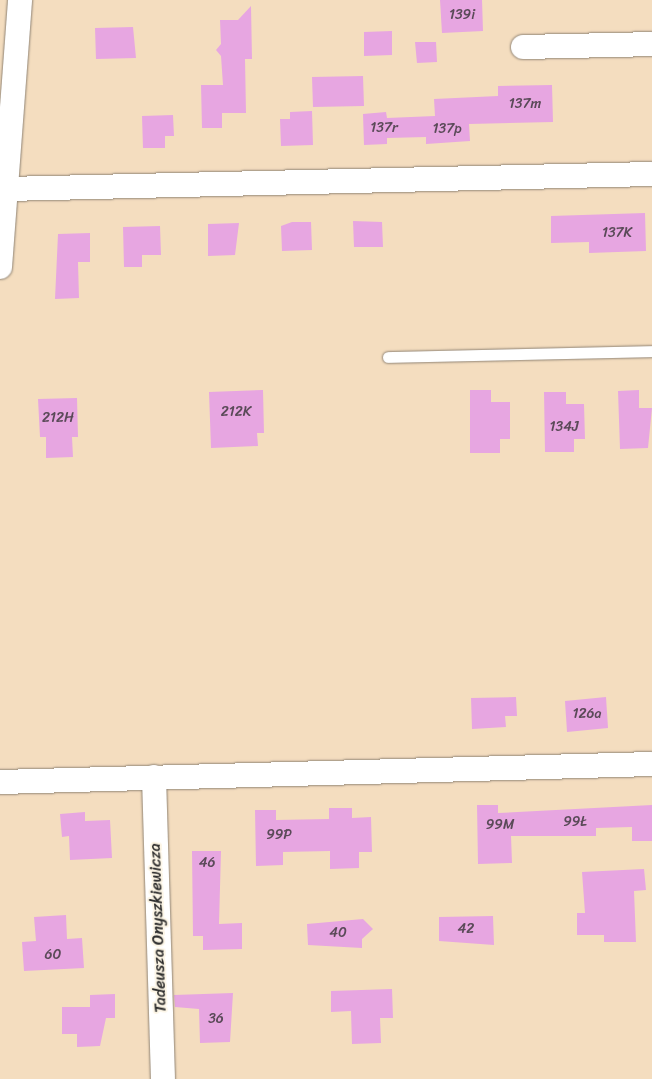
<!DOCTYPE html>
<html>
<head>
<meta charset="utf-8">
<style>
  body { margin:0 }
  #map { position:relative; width:652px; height:1079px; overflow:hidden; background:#f4ddbf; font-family:Sriracha,sans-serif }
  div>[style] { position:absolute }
  .building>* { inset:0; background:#e7a6e1 }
  .roads { filter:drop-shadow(0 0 1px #908475) drop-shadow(0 0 1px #908475) }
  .lane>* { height:11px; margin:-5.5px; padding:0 5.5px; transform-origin:5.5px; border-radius:5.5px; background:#fff }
  .street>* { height:24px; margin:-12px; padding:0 12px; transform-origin:12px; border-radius:12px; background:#fff }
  span { translate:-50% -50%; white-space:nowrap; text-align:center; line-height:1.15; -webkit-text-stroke:4px #fcf5e5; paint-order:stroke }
  .number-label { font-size:14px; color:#5a4a58 }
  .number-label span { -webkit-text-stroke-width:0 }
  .street-label { font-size:16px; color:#2b2b2b }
</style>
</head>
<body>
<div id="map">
  <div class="building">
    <i style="clip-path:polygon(440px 0,482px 0,483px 31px,442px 33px)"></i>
    <i style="clip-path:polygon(251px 6px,252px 59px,245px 59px,246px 113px,222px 113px,222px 128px,202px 128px,201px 85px,223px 85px,221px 56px,216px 50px,221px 44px,220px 20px,238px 20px)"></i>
    <i style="clip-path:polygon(133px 27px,136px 58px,96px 59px,95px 28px)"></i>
    <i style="clip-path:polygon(392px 31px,392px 55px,364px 56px,364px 32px)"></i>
    <i style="clip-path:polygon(415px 42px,436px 42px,437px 62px,417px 63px)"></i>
    <i style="clip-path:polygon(363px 76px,364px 106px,313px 107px,312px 77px)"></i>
    <i style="clip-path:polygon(552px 85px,553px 122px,469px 124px,470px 141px,426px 144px,426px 137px,387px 138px,387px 144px,364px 145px,363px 114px,386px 112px,387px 118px,435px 116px,434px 99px,498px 96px,498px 86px)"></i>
    <i style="clip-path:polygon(312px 111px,313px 145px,281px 146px,280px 119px,290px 119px,290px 112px)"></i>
    <i style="clip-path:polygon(173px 115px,174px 136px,165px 136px,165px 148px,143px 148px,142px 116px)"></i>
    <i style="clip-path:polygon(645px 213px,646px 251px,589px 253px,589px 242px,551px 243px,551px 216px)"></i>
    <i style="clip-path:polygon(353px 221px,382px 222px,383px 247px,354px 247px)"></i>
    <i style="clip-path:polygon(292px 222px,311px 222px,312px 250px,282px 251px,281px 226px)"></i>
    <i style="clip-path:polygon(239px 223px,235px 255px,208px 256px,208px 224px)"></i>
    <i style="clip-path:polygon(160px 226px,161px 255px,142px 255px,142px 267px,124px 267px,123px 227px)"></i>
    <i style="clip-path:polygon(90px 233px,90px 262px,78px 262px,79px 298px,55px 299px,58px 234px)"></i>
    <i style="clip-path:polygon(263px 390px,264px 433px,257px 433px,258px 446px,211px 448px,209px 392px)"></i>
    <i style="clip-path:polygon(470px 390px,491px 390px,491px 402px,510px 402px,510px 439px,500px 439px,500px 453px,470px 453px)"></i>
    <i style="clip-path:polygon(639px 390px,639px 408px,652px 408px,648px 448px,620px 449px,618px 391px)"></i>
    <i style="clip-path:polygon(544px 392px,566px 392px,566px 404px,584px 404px,585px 439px,574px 439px,574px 452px,545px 452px)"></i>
    <i style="clip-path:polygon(77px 398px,78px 437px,72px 437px,73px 457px,46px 458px,46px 437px,40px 437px,38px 399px)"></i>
    <i style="clip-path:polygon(516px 697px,517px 716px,505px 716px,506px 727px,472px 729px,471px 698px)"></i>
    <i style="clip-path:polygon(606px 697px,608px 728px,567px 732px,565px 701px)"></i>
    <i style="clip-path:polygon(477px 805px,498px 805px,498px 813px,652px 805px,652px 841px,632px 841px,632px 827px,596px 828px,596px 836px,511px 836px,512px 863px,478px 864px)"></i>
    <i style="clip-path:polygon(329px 808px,352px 808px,352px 818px,371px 817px,372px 852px,359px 852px,359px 868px,330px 869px,330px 851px,283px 852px,283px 865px,256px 866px,255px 810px,276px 810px,276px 820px,329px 819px)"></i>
    <i style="clip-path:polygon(85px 812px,85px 821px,110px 820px,112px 858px,70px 860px,69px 836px,62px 837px,60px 814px)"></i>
    <i style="clip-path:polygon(192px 851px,221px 851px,219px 924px,242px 923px,242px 949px,203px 950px,203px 936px,193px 936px)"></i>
    <i style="clip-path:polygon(644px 869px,646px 890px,634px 891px,636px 942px,604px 942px,604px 935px,577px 935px,577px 913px,585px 913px,582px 872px)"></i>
    <i style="clip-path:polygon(66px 915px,67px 939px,82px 938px,84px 968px,24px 971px,22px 942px,36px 941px,34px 917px)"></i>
    <i style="clip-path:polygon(493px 916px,494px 945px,439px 941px,439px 917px)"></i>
    <i style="clip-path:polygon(363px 919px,373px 929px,362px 939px,362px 948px,308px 945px,307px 924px)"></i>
    <i style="clip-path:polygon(392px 989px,393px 1018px,380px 1018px,381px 1043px,352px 1044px,351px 1011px,331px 1012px,331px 991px)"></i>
    <i style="clip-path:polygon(233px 993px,230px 1042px,200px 1043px,199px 1009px,175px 1007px,174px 995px)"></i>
    <i style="clip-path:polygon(115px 994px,115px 1018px,106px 1018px,100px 1046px,77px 1047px,77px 1034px,62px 1034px,62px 1007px,90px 1007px,90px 995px)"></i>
  </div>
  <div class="roads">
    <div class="lane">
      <i style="left:388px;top:357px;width:264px;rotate:-1.3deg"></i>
    </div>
    <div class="street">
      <i style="left:523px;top:47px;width:129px;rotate:-1.3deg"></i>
      <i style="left:6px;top:189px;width:646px;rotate:-1.33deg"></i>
      <i style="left:0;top:267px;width:268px;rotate:-85.7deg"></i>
      <i style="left:154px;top:777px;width:302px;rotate:88.3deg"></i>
      <i style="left:0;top:782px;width:652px;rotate:-1.58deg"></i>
    </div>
  </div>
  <div class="number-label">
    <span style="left:462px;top:15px">139i</span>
    <span style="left:525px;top:104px">137m</span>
    <span style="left:384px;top:128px">137r</span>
    <span style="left:447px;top:129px">137p</span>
    <span style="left:617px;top:233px">137K</span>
    <span style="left:236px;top:412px">212K</span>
    <span style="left:58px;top:418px">212H</span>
    <span style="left:564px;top:427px">134J</span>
    <span style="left:587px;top:714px">126a</span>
    <span style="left:575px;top:822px">99Ł</span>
    <span style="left:500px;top:825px">99M</span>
    <span style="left:279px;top:835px">99P</span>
    <span style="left:207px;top:863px">46</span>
    <span style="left:466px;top:929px">42</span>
    <span style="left:338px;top:933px">40</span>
    <span style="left:53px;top:955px">60</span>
    <span style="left:216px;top:1019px">36</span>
  </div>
  <div class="street-label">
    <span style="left:158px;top:928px;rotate:-92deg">Tadeusza Onyszkiewicza</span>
  </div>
</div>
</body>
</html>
